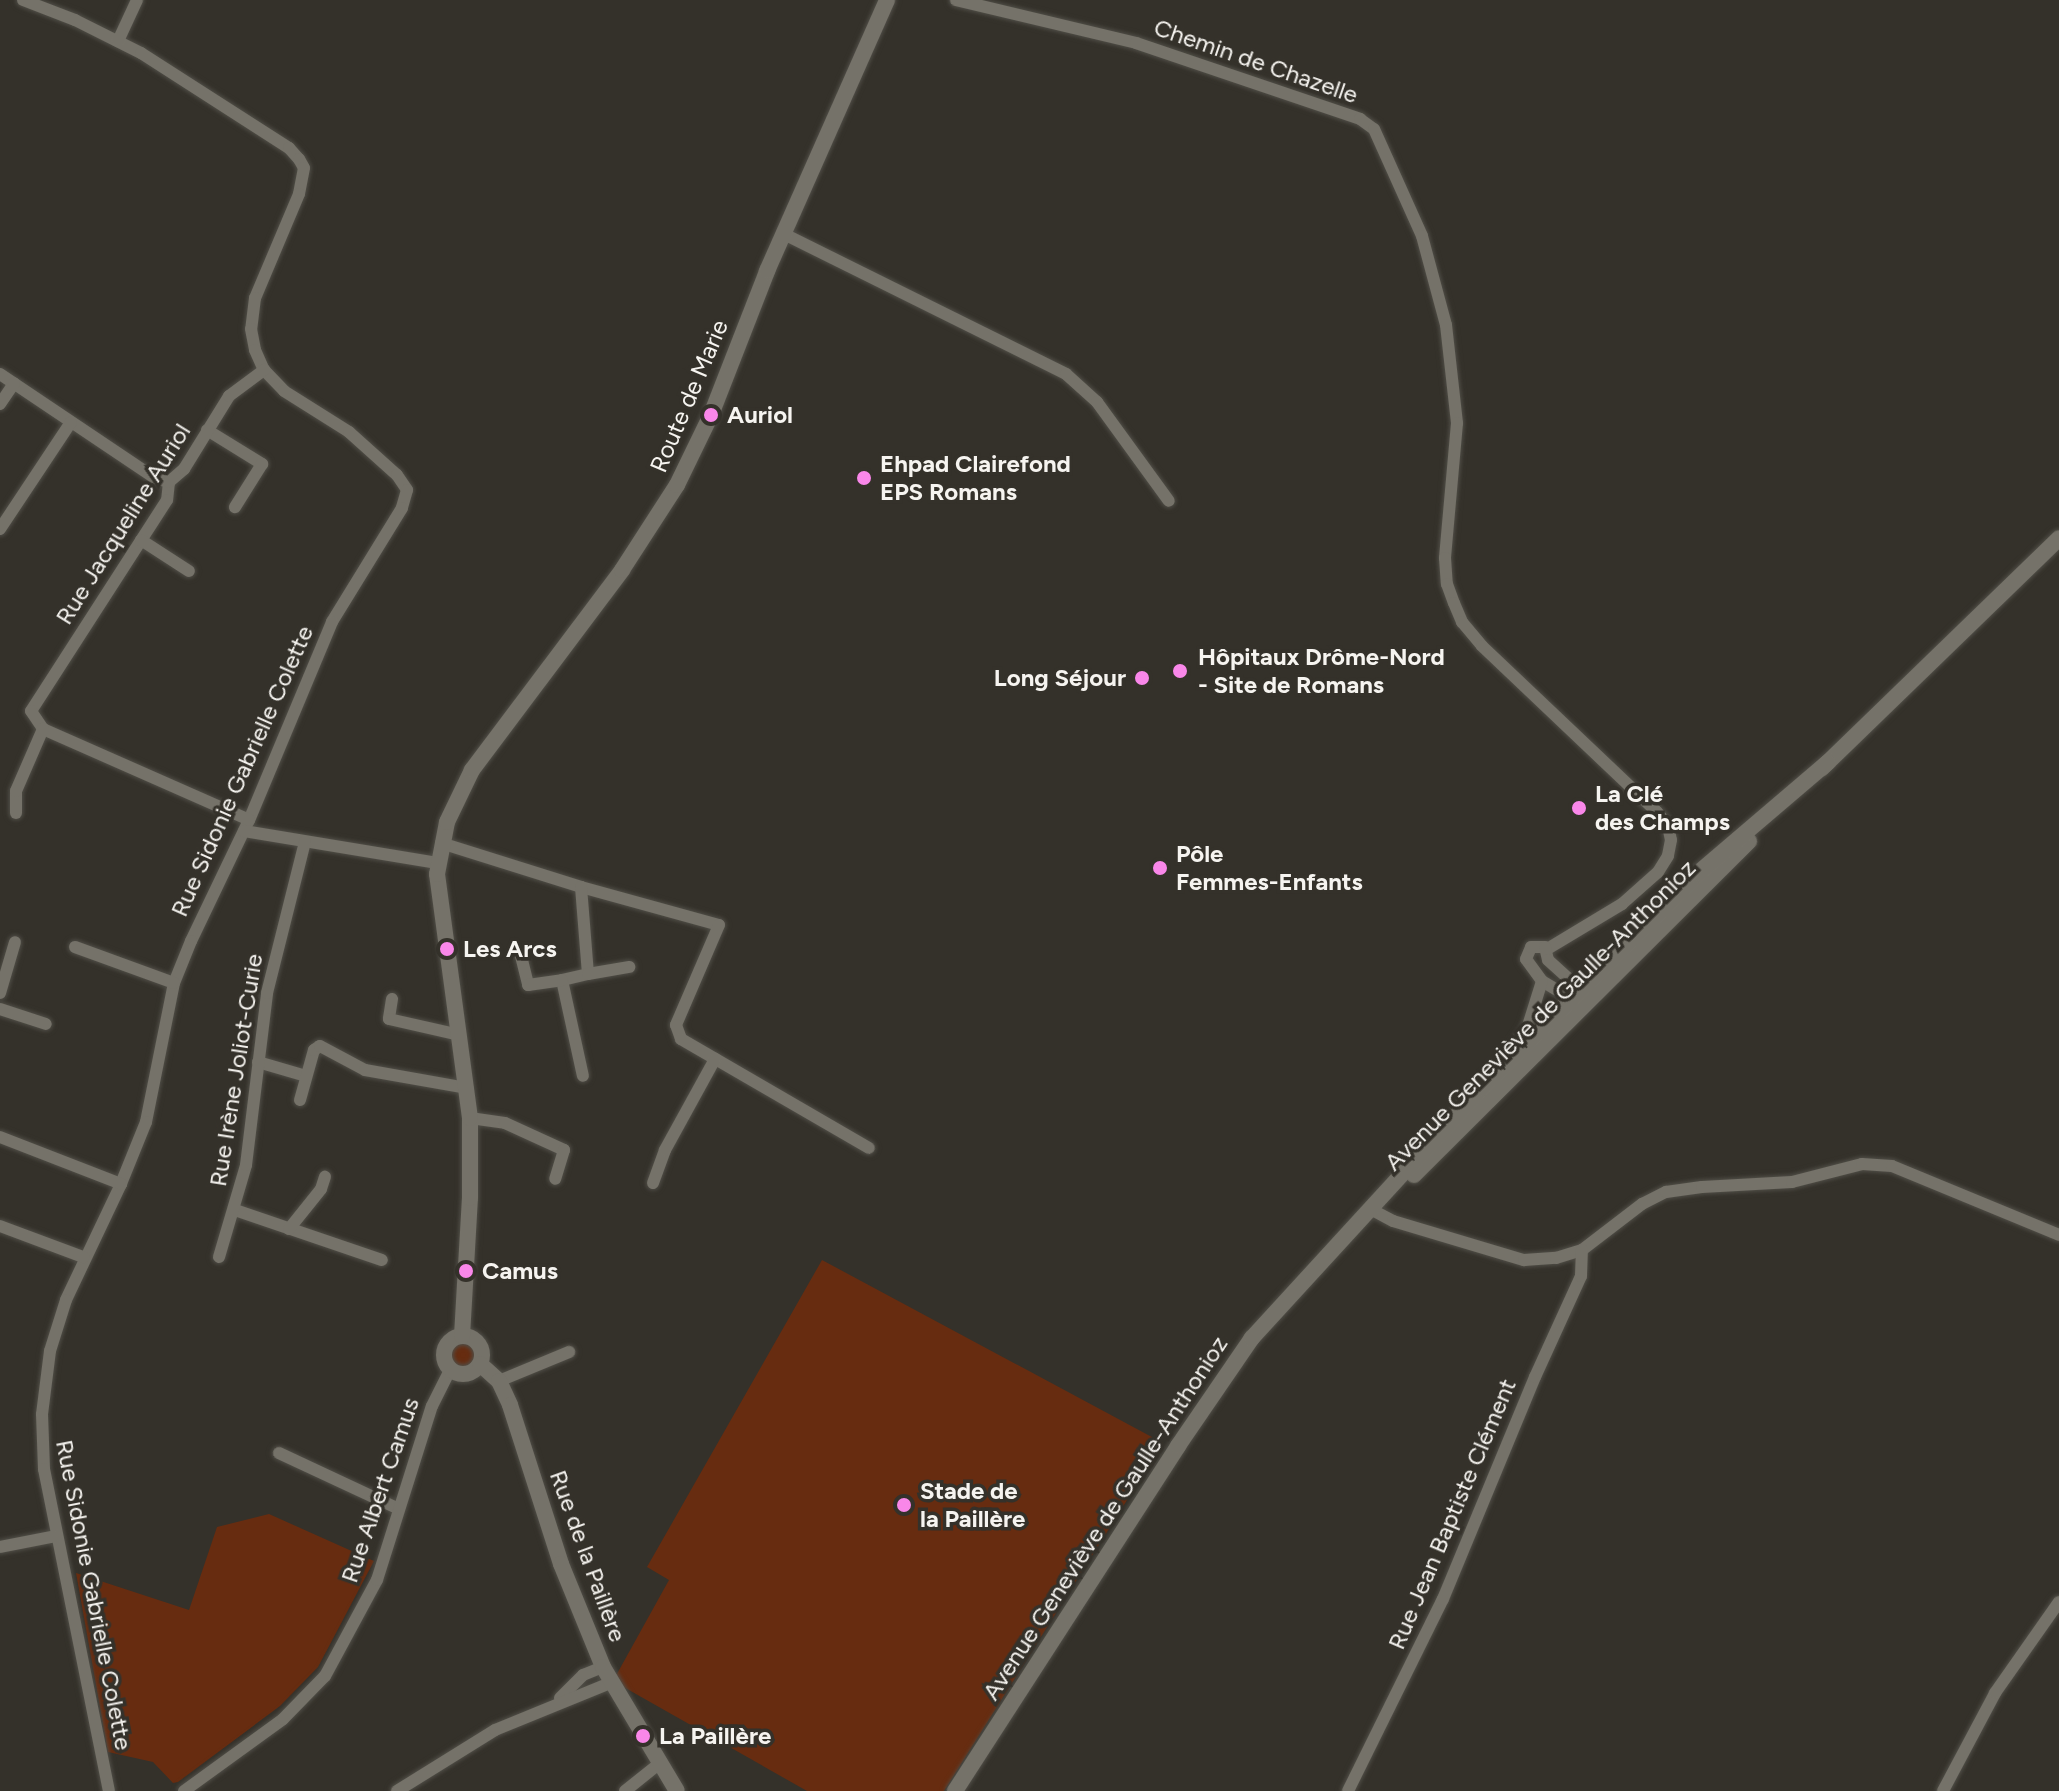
<!DOCTYPE html>
<html>
<head>
<meta charset="utf-8">
<style>
  body { margin:0 }
  #map { position:relative; width:2059px; height:1791px; overflow:hidden; background:#34312a; font-family:Figtree,sans-serif }
  div>[style] { position:absolute }
  .green>* { inset:0; background:#672c10 }
  .round { border-radius:50% }
  .roads { filter:drop-shadow(0 0 2px #504e47) drop-shadow(0 0 2px #504e47) }
  .street>* { height:12px; margin:-6px; padding:0 6px; transform-origin:6px; border-radius:6px; background:#757269 }
  .secondary>* { height:16px; margin:-8px; padding:0 8px; transform-origin:8px; border-radius:8px; background:#757269 }
  .secondary>.ring { margin:-8px; padding:0; box-sizing:content-box; background:none; border:16px solid #757269; border-radius:50% }
  .dots>* { width:22px; height:22px; translate:-50% -50%; box-sizing:border-box; border:4px solid #34312a; border-radius:50% }
  span { translate:-50% -50%; white-space:nowrap; text-align:center; line-height:1.15; -webkit-text-stroke:7px #34312a; paint-order:stroke }
  .street-label { font-size:24px; color:#f6f4f0 }
  .poi-label { font-size:24px; color:#f6f4f0; font-weight:700 }
  .left { translate:0 -50%; text-align:left }
  .right { translate:-100% -50%; text-align:right }
</style>
</head>
<body>
<div id="map">
  <div class="green">
    <i style="clip-path:polygon(822px 1260px,1163px 1443px,944px 1791px,807px 1791px,613px 1681px,669px 1580px,647px 1567px)"></i>
    <i class="round" style="left:448px;top:1340px;width:30px;height:30px"></i>
    <i style="clip-path:polygon(269px 1514px,374px 1561px,318px 1667px,280px 1706px,178px 1782px,173px 1783px,153px 1762px,108px 1752px,76px 1573px,189px 1610px,217px 1527px)"></i>
  </div>
  <div class="roads">
    <div class="street">
      <i style="left:23px;top:0;width:56px;rotate:21deg"></i>
      <i style="left:75px;top:20px;width:74px;rotate:26.6deg"></i>
      <i style="left:141px;top:53px;width:176px;rotate:32.7deg"></i>
      <i style="left:289px;top:148px;width:15px;rotate:48deg"></i>
      <i style="left:299px;top:159px;width:10px;rotate:61deg"></i>
      <i style="left:304px;top:168px;width:26px;rotate:101deg"></i>
      <i style="left:299px;top:194px;width:113px;rotate:112.9deg"></i>
      <i style="left:255px;top:298px;width:31px;rotate:97deg"></i>
      <i style="left:251px;top:329px;width:21px;rotate:79deg"></i>
      <i style="left:255px;top:350px;width:22px;rotate:66deg"></i>
      <i style="left:264px;top:370px;width:29px;rotate:46deg"></i>
      <i style="left:284px;top:391px;width:77px;rotate:32.2deg"></i>
      <i style="left:349px;top:432px;width:64px;rotate:41.9deg"></i>
      <i style="left:397px;top:475px;width:18px;rotate:56deg"></i>
      <i style="left:407px;top:490px;width:19px;rotate:106deg"></i>
      <i style="left:402px;top:508px;width:134px;rotate:121.6deg"></i>
      <i style="left:332px;top:622px;width:215px;rotate:112.7deg"></i>
      <i style="left:249px;top:820px;width:134px;rotate:115.6deg"></i>
      <i style="left:191px;top:941px;width:45px;rotate:112deg"></i>
      <i style="left:174px;top:983px;width:142px;rotate:101.4deg"></i>
      <i style="left:146px;top:1122px;width:67px;rotate:112deg"></i>
      <i style="left:121px;top:1184px;width:128px;rotate:115.4deg"></i>
      <i style="left:66px;top:1300px;width:53px;rotate:107.4deg"></i>
      <i style="left:50px;top:1351px;width:64px;rotate:97.2deg"></i>
      <i style="left:42px;top:1414px;width:55px;rotate:87.9deg"></i>
      <i style="left:44px;top:1469px;width:328px;rotate:78.6deg"></i>
      <i style="left:956px;top:0;width:185px;rotate:13.4deg"></i>
      <i style="left:1136px;top:43px;width:237px;rotate:18.7deg"></i>
      <i style="left:1360px;top:119px;width:17px;rotate:36deg"></i>
      <i style="left:1374px;top:129px;width:117px;rotate:65.8deg"></i>
      <i style="left:1422px;top:236px;width:92px;rotate:74.9deg"></i>
      <i style="left:1446px;top:325px;width:99px;rotate:83.6deg"></i>
      <i style="left:1457px;top:423px;width:136px;rotate:95.1deg"></i>
      <i style="left:1445px;top:558px;width:26px;rotate:86deg"></i>
      <i style="left:1447px;top:584px;width:20px;rotate:70deg"></i>
      <i style="left:1454px;top:603px;width:21px;rotate:67deg"></i>
      <i style="left:1462px;top:622px;width:31px;rotate:50deg"></i>
      <i style="left:1482px;top:646px;width:241px;rotate:43.5deg"></i>
      <i style="left:1657px;top:812px;width:18px;rotate:52deg"></i>
      <i style="left:1668px;top:826px;width:14px;rotate:78deg"></i>
      <i style="left:1671px;top:840px;width:16px;rotate:101deg"></i>
      <i style="left:1668px;top:856px;width:19px;rotate:122deg"></i>
      <i style="left:1658px;top:872px;width:48px;rotate:138.4deg"></i>
      <i style="left:1622px;top:904px;width:87px;rotate:149deg"></i>
      <i style="left:118px;top:41px;width:45px;rotate:-65.1deg"></i>
      <i style="left:784px;top:234px;width:315px;rotate:26.4deg"></i>
      <i style="left:1066px;top:374px;width:42px;rotate:42.1deg"></i>
      <i style="left:1097px;top:402px;width:122px;rotate:54deg"></i>
      <i style="left:0;top:374px;width:187px;rotate:33.9deg"></i>
      <i style="left:155px;top:478px;width:15px;rotate:16deg"></i>
      <i style="left:0;top:404px;width:25px;rotate:-56deg"></i>
      <i style="left:207px;top:430px;width:65px;rotate:31.7deg"></i>
      <i style="left:262px;top:464px;width:51px;rotate:122.1deg"></i>
      <i style="left:169px;top:482px;width:18px;rotate:96deg"></i>
      <i style="left:167px;top:500px;width:251px;rotate:122.8deg"></i>
      <i style="left:31px;top:711px;width:22px;rotate:56deg"></i>
      <i style="left:43px;top:729px;width:225px;rotate:23.8deg"></i>
      <i style="left:169px;top:482px;width:20px;rotate:-41deg"></i>
      <i style="left:184px;top:469px;width:86px;rotate:-58.3deg"></i>
      <i style="left:229px;top:396px;width:44px;rotate:-36.6deg"></i>
      <i style="left:0;top:529px;width:128px;rotate:-56.4deg"></i>
      <i style="left:141px;top:540px;width:57px;rotate:32.9deg"></i>
      <i style="left:16px;top:813px;width:22px;rotate:-90deg"></i>
      <i style="left:16px;top:791px;width:68px;rotate:-66.5deg"></i>
      <i style="left:244px;top:831px;width:196px;rotate:9.4deg"></i>
      <i style="left:441px;top:843px;width:147px;rotate:17.4deg"></i>
      <i style="left:581px;top:887px;width:143px;rotate:15.4deg"></i>
      <i style="left:719px;top:925px;width:109px;rotate:113.3deg"></i>
      <i style="left:676px;top:1025px;width:15px;rotate:70deg"></i>
      <i style="left:681px;top:1039px;width:217px;rotate:30.1deg"></i>
      <i style="left:581px;top:887px;width:87px;rotate:85.4deg"></i>
      <i style="left:588px;top:974px;width:27px;rotate:167deg"></i>
      <i style="left:562px;top:980px;width:98px;rotate:77.7deg"></i>
      <i style="left:75px;top:947px;width:105px;rotate:20deg"></i>
      <i style="left:521px;top:956px;width:30px;rotate:76deg"></i>
      <i style="left:528px;top:985px;width:34px;rotate:-8deg"></i>
      <i style="left:588px;top:974px;width:42px;rotate:-9.7deg"></i>
      <i style="left:0;top:993px;width:53px;rotate:-73.6deg"></i>
      <i style="left:1578px;top:996px;width:11px;rotate:180deg"></i>
      <i style="left:1567px;top:996px;width:29px;rotate:-149deg"></i>
      <i style="left:1542px;top:981px;width:27px;rotate:-126deg"></i>
      <i style="left:1526px;top:959px;width:13px;rotate:-67deg"></i>
      <i style="left:1531px;top:947px;width:14px"></i>
      <i style="left:1545px;top:947px;width:13px;rotate:77deg"></i>
      <i style="left:1548px;top:960px;width:43px;rotate:42.2deg"></i>
      <i style="left:1580px;top:989px;width:6px;rotate:81deg"></i>
      <i style="left:392px;top:999px;width:20px;rotate:99deg"></i>
      <i style="left:389px;top:1019px;width:73px;rotate:12.7deg"></i>
      <i style="left:0;top:1009px;width:48px;rotate:18.1deg"></i>
      <i style="left:1514px;top:1048px;width:23px;rotate:-56deg"></i>
      <i style="left:1527px;top:1029px;width:50px;rotate:-72.6deg"></i>
      <i style="left:258px;top:1062px;width:50px;rotate:16.3deg"></i>
      <i style="left:300px;top:1100px;width:52px;rotate:-74.4deg"></i>
      <i style="left:314px;top:1050px;width:7px;rotate:-34deg"></i>
      <i style="left:320px;top:1046px;width:51px;rotate:28.1deg"></i>
      <i style="left:365px;top:1070px;width:104px;rotate:10deg"></i>
      <i style="left:470px;top:1118px;width:35px;rotate:8deg"></i>
      <i style="left:505px;top:1123px;width:65px;rotate:24.6deg"></i>
      <i style="left:564px;top:1150px;width:30px;rotate:107deg"></i>
      <i style="left:0;top:1137px;width:130px;rotate:21.2deg"></i>
      <i style="left:653px;top:1183px;width:35px;rotate:-70deg"></i>
      <i style="left:665px;top:1150px;width:104px;rotate:-61.2deg"></i>
      <i style="left:235px;top:1210px;width:155px;rotate:18.8deg"></i>
      <i style="left:1376px;top:1212px;width:19px;rotate:28deg"></i>
      <i style="left:1393px;top:1221px;width:137px;rotate:16.6deg"></i>
      <i style="left:1524px;top:1260px;width:32px;rotate:-4deg"></i>
      <i style="left:1556px;top:1258px;width:27px;rotate:-17deg"></i>
      <i style="left:1582px;top:1250px;width:76px;rotate:-37.5deg"></i>
      <i style="left:1642px;top:1204px;width:27px;rotate:-27deg"></i>
      <i style="left:1666px;top:1192px;width:36px;rotate:-8deg"></i>
      <i style="left:1702px;top:1187px;width:90px;rotate:-3.2deg"></i>
      <i style="left:1792px;top:1182px;width:72px;rotate:-14.4deg"></i>
      <i style="left:1862px;top:1164px;width:30px;rotate:4deg"></i>
      <i style="left:1892px;top:1166px;width:181px;rotate:22.4deg"></i>
      <i style="left:0;top:1226px;width:89px;rotate:20.5deg"></i>
      <i style="left:289px;top:1229px;width:51px;rotate:-51.3deg"></i>
      <i style="left:321px;top:1189px;width:13px;rotate:-72deg"></i>
      <i style="left:219px;top:1257px;width:96px;rotate:-73.6deg"></i>
      <i style="left:246px;top:1165px;width:173px;rotate:-83deg"></i>
      <i style="left:267px;top:993px;width:156px;rotate:-75.9deg"></i>
      <i style="left:499px;top:1381px;width:76px;rotate:-22.5deg"></i>
      <i style="left:279px;top:1453px;width:132px;rotate:25deg"></i>
      <i style="left:0;top:1547px;width:57px;rotate:-11.1deg"></i>
      <i style="left:560px;top:1698px;width:33px;rotate:-45deg"></i>
      <i style="left:583px;top:1675px;width:22px;rotate:-22deg"></i>
      <i style="left:184px;top:1791px;width:122px;rotate:-36deg"></i>
      <i style="left:283px;top:1719px;width:60px;rotate:-45.7deg"></i>
      <i style="left:325px;top:1676px;width:109px;rotate:-61.6deg"></i>
      <i style="left:377px;top:1580px;width:182px;rotate:-72.5deg"></i>
      <i style="left:432px;top:1406px;width:40px;rotate:-63.4deg"></i>
      <i style="left:397px;top:1791px;width:115px;rotate:-31.9deg"></i>
      <i style="left:495px;top:1730px;width:124px;rotate:-22.2deg"></i>
      <i style="left:625px;top:1791px;width:45px;rotate:-38.7deg"></i>
      <i style="left:1348px;top:1791px;width:214px;rotate:-63.7deg"></i>
      <i style="left:1443px;top:1599px;width:240px;rotate:-67.5deg"></i>
      <i style="left:1535px;top:1377px;width:111px;rotate:-65.5deg"></i>
      <i style="left:1581px;top:1276px;width:26px;rotate:-88deg"></i>
      <i style="left:1943px;top:1791px;width:111px;rotate:-62deg"></i>
      <i style="left:1995px;top:1693px;width:111px;rotate:-54.9deg"></i>
    </div>
    <div class="secondary">
      <i style="left:1822px;top:768px;width:330px;rotate:-44.1deg"></i>
      <i style="left:1414px;top:1175px;width:473px;rotate:-44.9deg"></i>
      <i class="ring" style="left:444px;top:1336px;width:22px;height:22px"></i>
      <i style="left:462px;top:1336px;width:138px;rotate:-86.7deg"></i>
      <i style="left:470px;top:1198px;width:80px;rotate:-90deg"></i>
      <i style="left:470px;top:1118px;width:246px;rotate:-97.7deg"></i>
      <i style="left:437px;top:874px;width:53px;rotate:-79.1deg"></i>
      <i style="left:447px;top:822px;width:58px;rotate:-64.3deg"></i>
      <i style="left:472px;top:770px;width:250px;rotate:-53.1deg"></i>
      <i style="left:622px;top:570px;width:101px;rotate:-57.1deg"></i>
      <i style="left:677px;top:485px;width:78px;rotate:-64.1deg"></i>
      <i style="left:711px;top:415px;width:155px;rotate:-68.7deg"></i>
      <i style="left:767px;top:271px;width:296px;rotate:-66.1deg"></i>
      <i style="left:480px;top:1364px;width:25px;rotate:42deg"></i>
      <i style="left:499px;top:1381px;width:26px;rotate:65deg"></i>
      <i style="left:510px;top:1405px;width:167px;rotate:72.2deg"></i>
      <i style="left:561px;top:1564px;width:111px;rotate:67.8deg"></i>
      <i style="left:603px;top:1667px;width:144px;rotate:59.2deg"></i>
      <i style="left:955px;top:1791px;width:411px;rotate:-57.1deg"></i>
      <i style="left:1178px;top:1446px;width:131px;rotate:-55.6deg"></i>
      <i style="left:1252px;top:1338px;width:338px;rotate:-47.5deg"></i>
      <i style="left:1480px;top:1089px;width:305px;rotate:-44.7deg"></i>
      <i style="left:1697px;top:874px;width:172px;rotate:-40.5deg"></i>
    </div>
  </div>
  <div class="dots">
    <i style="left:711px;top:415px;background:#f987e9"></i>
    <i style="left:864px;top:478px;background:#f987e9"></i>
    <i style="left:1180px;top:671px;background:#f987e9"></i>
    <i style="left:1142px;top:678px;background:#f987e9"></i>
    <i style="left:1579px;top:808px;background:#f987e9"></i>
    <i style="left:1160px;top:868px;background:#f987e9"></i>
    <i style="left:447px;top:949px;background:#f987e9"></i>
    <i style="left:466px;top:1271px;background:#f987e9"></i>
    <i style="left:904px;top:1505px;background:#f987e9"></i>
    <i style="left:643px;top:1736px;background:#f987e9"></i>
  </div>
  <div class="street-label">
    <span style="left:1256px;top:61px;rotate:19deg">Chemin de Chazelle</span>
    <span style="left:689px;top:396px;rotate:-67deg">Route de Marie</span>
    <span style="left:123px;top:524px;rotate:-58deg">Rue Jacqueline Auriol</span>
    <span style="left:242px;top:771px;rotate:-66deg">Rue Sidonie Gabrielle Colette</span>
    <span style="left:1540px;top:1015px;rotate:-45deg">Avenue Geneviève de Gaulle-Anthonioz</span>
    <span style="left:236px;top:1070px;rotate:-81deg">Rue Irène Joliot-Curie</span>
    <span style="left:380px;top:1490px;rotate:-71deg">Rue Albert Camus</span>
    <span style="left:1452px;top:1514px;rotate:-67deg">Rue Jean Baptiste Clément</span>
    <span style="left:1105px;top:1518px;rotate:-57deg">Avenue Geneviève de Gaulle-Anthonioz</span>
    <span style="left:588px;top:1556px;rotate:70deg">Rue de la Paillère</span>
    <span style="left:94px;top:1595px;rotate:79deg">Rue Sidonie Gabrielle Colette</span>
  </div>
  <div class="poi-label">
    <span class="left" style="left:727px;top:415px">Auriol</span>
    <span class="left" style="left:880px;top:478px">Ehpad Clairefond<br>EPS Romans</span>
    <span class="left" style="left:1198px;top:671px">Hôpitaux Drôme-Nord<br>- Site de Romans</span>
    <span class="right" style="left:1126px;top:678px">Long Séjour</span>
    <span class="left" style="left:1595px;top:808px">La Clé<br>des Champs</span>
    <span class="left" style="left:1176px;top:868px">Pôle<br>Femmes-Enfants</span>
    <span class="left" style="left:463px;top:949px">Les Arcs</span>
    <span class="left" style="left:482px;top:1271px">Camus</span>
    <span class="left" style="left:920px;top:1505px">Stade de<br>la Paillère</span>
    <span class="left" style="left:659px;top:1736px">La Paillère</span>
  </div>
</div>
</body>
</html>
